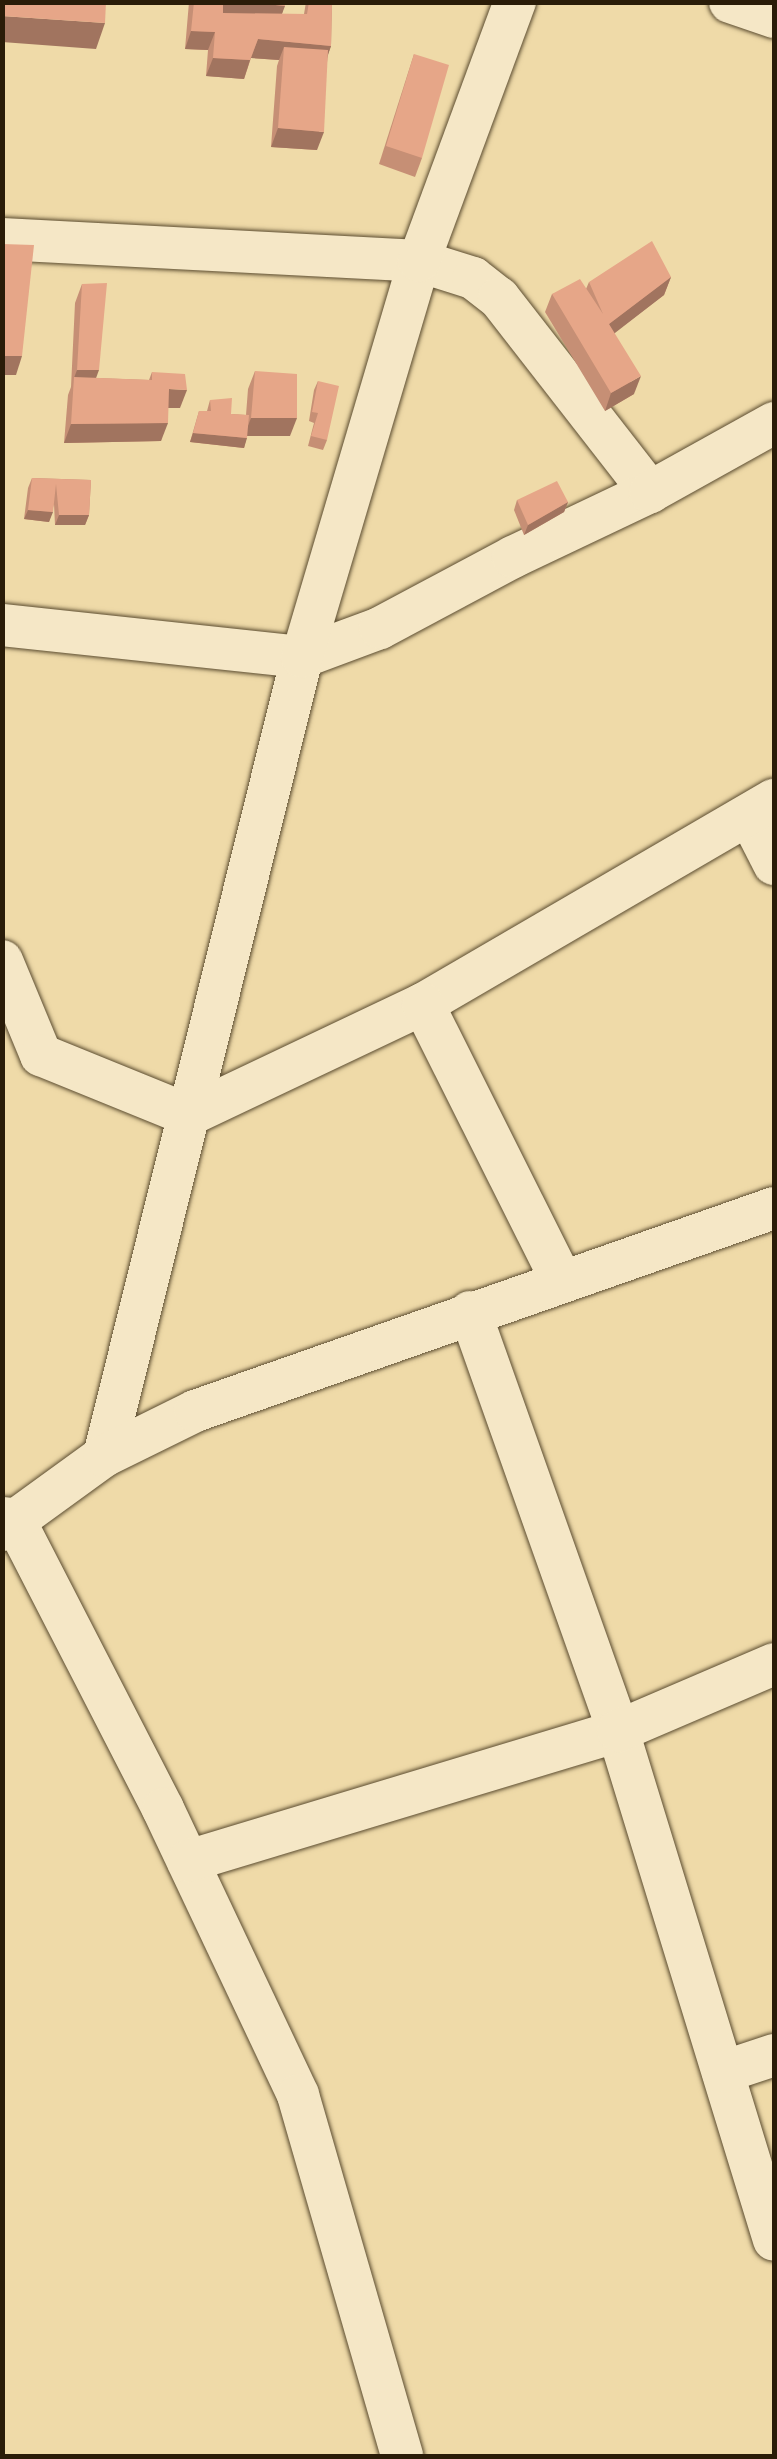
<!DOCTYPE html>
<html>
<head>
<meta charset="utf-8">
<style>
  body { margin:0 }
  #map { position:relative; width:777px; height:2459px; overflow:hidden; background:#efdaa8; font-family:"IM FELL Double Pica",serif }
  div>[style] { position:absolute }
  .roads { filter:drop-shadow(0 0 2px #5b4c30) drop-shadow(0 0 2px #5b4c30) }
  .street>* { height:42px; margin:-21px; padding:0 21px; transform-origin:21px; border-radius:21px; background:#f5e7c6 }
  .wall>* { inset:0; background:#c68f75 }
  .shaded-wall>* { inset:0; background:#a1745f }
  .building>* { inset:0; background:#e6a688 }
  span { translate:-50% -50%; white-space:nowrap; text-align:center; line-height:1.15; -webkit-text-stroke:10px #f5e7c6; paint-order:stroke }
  .frame { position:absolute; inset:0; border:5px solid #2a1c08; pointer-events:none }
</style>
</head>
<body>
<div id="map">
  <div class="roads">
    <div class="street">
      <i style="left:730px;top:2px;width:46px;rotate:18.8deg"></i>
      <i style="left:2px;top:239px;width:418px;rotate:3deg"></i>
      <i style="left:419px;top:261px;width:57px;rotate:17.5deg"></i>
      <i style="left:473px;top:278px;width:33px;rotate:38deg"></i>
      <i style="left:499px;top:298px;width:246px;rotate:52.1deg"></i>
      <i style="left:2px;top:625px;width:302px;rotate:6.1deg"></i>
      <i style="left:302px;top:657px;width:83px;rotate:-20.4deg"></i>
      <i style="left:380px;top:628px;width:151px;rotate:-28.1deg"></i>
      <i style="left:513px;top:557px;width:152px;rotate:-25.4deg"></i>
      <i style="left:650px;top:492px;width:142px;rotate:-29.1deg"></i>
      <i style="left:750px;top:817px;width:53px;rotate:62.9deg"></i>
      <i style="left:2px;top:961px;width:102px;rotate:67.5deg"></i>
      <i style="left:41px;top:1055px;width:160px;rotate:22.1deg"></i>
      <i style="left:189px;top:1115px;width:259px;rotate:-25.4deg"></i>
      <i style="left:423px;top:1004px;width:406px;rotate:-30.2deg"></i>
      <i style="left:423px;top:1004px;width:310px;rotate:63.4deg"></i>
      <i style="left:470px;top:1312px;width:444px;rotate:70.5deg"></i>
      <i style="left:618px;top:1731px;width:532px;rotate:72.96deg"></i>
      <i style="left:104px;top:1456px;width:823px;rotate:-76.08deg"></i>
      <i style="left:302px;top:657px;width:413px;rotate:-73.5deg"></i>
      <i style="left:419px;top:261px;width:276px;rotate:-69.7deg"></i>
      <i style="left:2px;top:1518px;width:12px;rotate:5deg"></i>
      <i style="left:14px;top:1519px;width:326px;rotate:62.8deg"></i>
      <i style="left:163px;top:1809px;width:316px;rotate:64.7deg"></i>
      <i style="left:298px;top:2095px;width:376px;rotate:73.9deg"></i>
      <i style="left:2px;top:1530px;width:126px;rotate:-36deg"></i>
      <i style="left:104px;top:1456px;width:102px;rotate:-26.3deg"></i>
      <i style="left:195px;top:1411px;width:614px;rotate:-19.32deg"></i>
      <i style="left:188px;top:1861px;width:449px;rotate:-16.8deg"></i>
      <i style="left:618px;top:1731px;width:170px;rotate:-23.2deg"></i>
      <i style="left:723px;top:2072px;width:54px;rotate:-18.4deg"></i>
    </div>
  </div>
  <div class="wall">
    <i style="clip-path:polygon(189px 2px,285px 2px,282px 14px,304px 14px,306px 2px,332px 2px,331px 46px,328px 54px,317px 150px,271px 147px,277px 66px,279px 60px,251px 58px,244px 79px,206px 76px,208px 50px,185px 49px)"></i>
    <i style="clip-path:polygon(414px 54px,422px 158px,415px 177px,379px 164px)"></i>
    <i style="clip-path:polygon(671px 277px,664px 295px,614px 333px,634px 394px,605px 411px,545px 312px,552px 294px,586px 289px,589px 282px)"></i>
    <i style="clip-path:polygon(82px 284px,96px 378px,149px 380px,152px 372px,180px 408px,168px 408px,161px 441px,64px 443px,68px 395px,71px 387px,75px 303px)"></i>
    <i style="clip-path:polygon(255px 371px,290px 436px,247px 436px,244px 448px,190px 442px,199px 411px,207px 411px,210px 400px,231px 414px,246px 415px,248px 389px)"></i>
    <i style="clip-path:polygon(318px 381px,327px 440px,323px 450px,308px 446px,314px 423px,309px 421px,314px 390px)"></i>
    <i style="clip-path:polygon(32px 478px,91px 480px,89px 515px,85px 525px,55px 525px,54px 504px,49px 522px,24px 519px,28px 488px)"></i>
    <i style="clip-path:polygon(517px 500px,568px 502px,564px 512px,524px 535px,514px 510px)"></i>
  </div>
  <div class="shaded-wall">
    <i style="clip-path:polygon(222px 2px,248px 2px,285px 6px,278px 24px,216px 19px)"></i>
    <i style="clip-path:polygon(2px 16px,105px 23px,96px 49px,2px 42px)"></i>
    <i style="clip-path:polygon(191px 31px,215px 32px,208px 50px,185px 49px)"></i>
    <i style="clip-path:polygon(258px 39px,331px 46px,325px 64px,284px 47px,279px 60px,251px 58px)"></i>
    <i style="clip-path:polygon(213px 58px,250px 60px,244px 79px,206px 76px)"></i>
    <i style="clip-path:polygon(278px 128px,324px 132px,317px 150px,271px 147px)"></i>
    <i style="clip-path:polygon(671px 277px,664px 295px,602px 343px,609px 324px)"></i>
    <i style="clip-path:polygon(2px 356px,22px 356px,16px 375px,2px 375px)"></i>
    <i style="clip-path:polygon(77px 370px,99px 370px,92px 389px,74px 378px)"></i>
    <i style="clip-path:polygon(641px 376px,634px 394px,605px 411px,611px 393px)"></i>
    <i style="clip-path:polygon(169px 389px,187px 390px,180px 408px,163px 408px)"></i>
    <i style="clip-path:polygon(251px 418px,297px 418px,290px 436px,244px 436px)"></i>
    <i style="clip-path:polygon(168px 423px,161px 441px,64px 443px,71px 424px)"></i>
    <i style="clip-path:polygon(193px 433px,247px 438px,244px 448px,190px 442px)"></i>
    <i style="clip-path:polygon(568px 502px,564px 512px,524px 535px,528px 525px)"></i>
    <i style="clip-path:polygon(28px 510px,53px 512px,49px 522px,24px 519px)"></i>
    <i style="clip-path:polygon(59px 515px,89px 515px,85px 525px,55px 525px)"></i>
  </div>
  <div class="building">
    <i style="clip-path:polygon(2px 2px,106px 2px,105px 23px,2px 16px)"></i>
    <i style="clip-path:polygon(194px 2px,223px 2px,223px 13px,307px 14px,309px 2px,332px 2px,331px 46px,258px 39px,250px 60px,213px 58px,215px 32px,191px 31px)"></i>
    <i style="clip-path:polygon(248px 2px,285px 2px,285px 6px)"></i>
    <i style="clip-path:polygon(284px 47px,328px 50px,324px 132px,278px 128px)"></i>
    <i style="clip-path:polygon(414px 54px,449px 65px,422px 158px,386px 146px)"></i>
    <i style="clip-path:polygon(652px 241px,671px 277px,609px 324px,641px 376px,611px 393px,552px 294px,580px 279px,603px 314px,589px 282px)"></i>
    <i style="clip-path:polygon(2px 244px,34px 245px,22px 356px,2px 356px)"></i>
    <i style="clip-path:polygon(107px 283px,99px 370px,77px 370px,82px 284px)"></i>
    <i style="clip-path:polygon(255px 371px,297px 374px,297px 418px,251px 418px)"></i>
    <i style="clip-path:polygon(152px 372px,185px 374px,187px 390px,169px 389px,168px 423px,71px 424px,74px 377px,152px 380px)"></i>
    <i style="clip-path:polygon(318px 381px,339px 386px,327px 440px,311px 436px,318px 413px,312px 412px)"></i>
    <i style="clip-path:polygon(232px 398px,231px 414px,249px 415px,247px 438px,193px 433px,199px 411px,211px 411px,210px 400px)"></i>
    <i style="clip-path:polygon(32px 478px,91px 480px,89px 515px,59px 515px,56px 484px,53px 512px,28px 510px)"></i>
    <i style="clip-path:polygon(557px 481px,568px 502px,528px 525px,517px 500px)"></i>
  </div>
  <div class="frame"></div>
</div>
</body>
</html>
